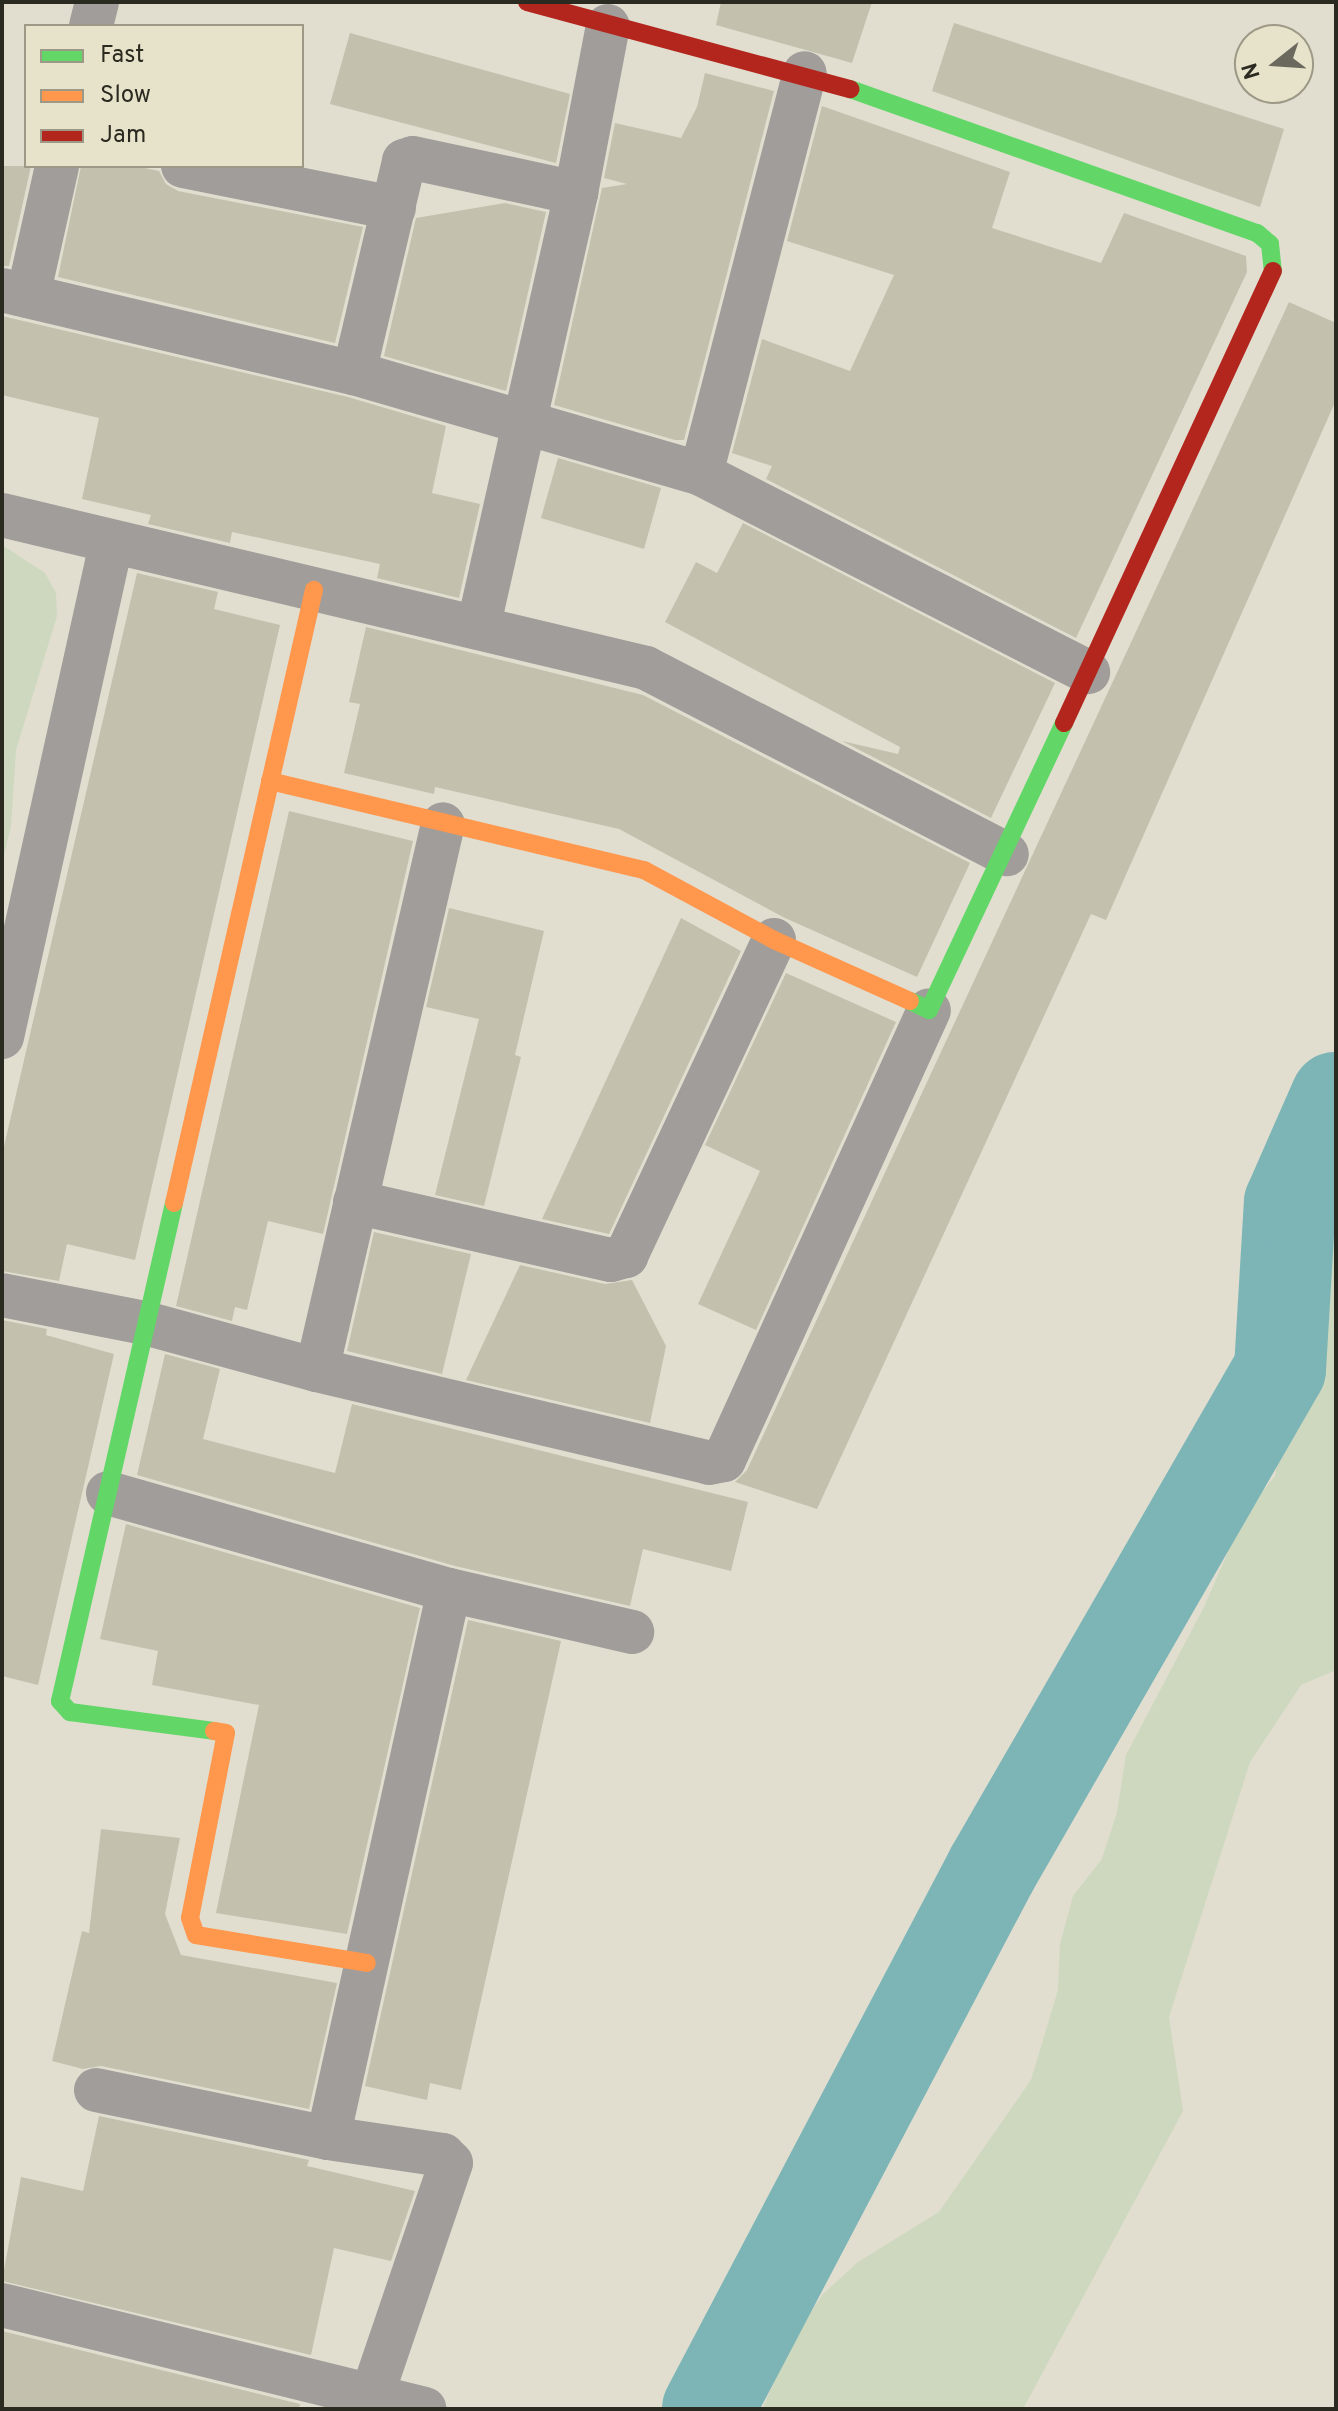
<!DOCTYPE html>
<html>
<head>
<meta charset="utf-8">
<style>
  body { margin:0 }
  #map { position:relative; width:1338px; height:2411px; overflow:hidden; background:#e1ded0; font-family:Overpass,sans-serif }
  div>[style] { position:absolute }
  .green>* { inset:0; background:#cdd8be }
  .river>* { height:92px; margin:-46px; padding:0 46px; transform-origin:46px; border-radius:46px; background:#7db5b7 }
  .building>* { inset:0; background:#c3c0ae }
  .street>* { height:44px; margin:-22px; padding:0 22px; transform-origin:22px; border-radius:22px; background:#a19d9a }
  .fast>* { height:18px; margin:-9px; padding:0 9px; transform-origin:9px; border-radius:9px; background:#63d668 }
  .slow>* { height:18px; margin:-9px; padding:0 9px; transform-origin:9px; border-radius:9px; background:#ff974d }
  .jam>* { height:18px; margin:-9px; padding:0 9px; transform-origin:9px; border-radius:9px; background:#b3261e }
  span { translate:-50% -50%; white-space:nowrap; text-align:center; line-height:1.15; -webkit-text-stroke:6px #e7e3ca; paint-order:stroke }
  .frame { position:absolute; inset:0; border:4px solid #2b2a21; pointer-events:none }
  .legend { position:absolute; left:24px; top:24px; width:280px; height:144px; box-sizing:border-box; background:#e7e3ca; border:2px solid #9c9986; margin:0; padding:10px 14px; list-style:none; font-size:24px; color:#2b2a21 }
  .legend li { display:flex; align-items:center; gap:16px; height:40px }
  .legend b { width:40px; border:2px solid #9c9986 }
  .north { position:absolute; left:1234px; top:24px; width:80px; height:80px; box-sizing:border-box; background:#e7e3ca; border:2px solid #9c9986; border-radius:50%; rotate:253deg; font-size:22px; font-weight:700; line-height:32px; text-align:center; color:#2b2a21 }
  .north::after { content:''; display:block; margin:auto; width:28px; height:36px; background:#6b695e; clip-path:polygon(50% 0,100% 100%,50% 72%,0 100%) }
</style>
</head>
<body>
<div id="map">
  <div class="green">
    <i style="clip-path:polygon(2px 545px,45px 573px,56px 593px,57px 616px,16px 750px,11px 826px,2px 863px)"></i>
    <i style="clip-path:polygon(1336px 1180px,1336px 1670px,1301px 1685px,1250px 1762px,1169px 2017px,1183px 2111px,1023px 2409px,762px 2409px,797px 2332px,823px 2294px,858px 2262px,939px 2212px,1031px 2080px,1058px 1990px,1060px 1944px,1073px 1896px,1102px 1859px,1117px 1812px,1126px 1755px,1204px 1607px,1245px 1513px,1275px 1476px,1306px 1274px)"></i>
  </div>
  <div class="river">
    <i style="left:708px;top:2409px;width:610px;rotate:-62.26deg"></i>
    <i style="left:992px;top:1869px;width:577px;rotate:-60.06deg"></i>
    <i style="left:1280px;top:1369px;width:166px;rotate:-86.6deg"></i>
    <i style="left:1290px;top:1203px;width:115px;rotate:-66.3deg"></i>
  </div>
  <div class="building">
    <i style="clip-path:polygon(721px 2px,872px 2px,852px 63px,716px 25px)"></i>
    <i style="clip-path:polygon(954px 23px,1284px 129px,1260px 207px,932px 91px)"></i>
    <i style="clip-path:polygon(350px 33px,570px 94px,556px 163px,330px 104px)"></i>
    <i style="clip-path:polygon(705px 73px,774px 91px,684px 440px,675px 440px,554px 405px,602px 188px,627px 184px,604px 178px,615px 123px,681px 138px,697px 107px)"></i>
    <i style="clip-path:polygon(822px 106px,1010px 172px,992px 228px,1101px 263px,1124px 213px,1246px 256px,1247px 272px,1076px 638px,766px 479px,772px 466px,732px 453px,762px 339px,850px 371px,894px 275px,787px 241px)"></i>
    <i style="clip-path:polygon(2px 166px,31px 166px,9px 266px,2px 266px)"></i>
    <i style="clip-path:polygon(81px 166px,135px 166px,159px 171px,166px 184px,178px 191px,363px 227px,335px 343px,58px 277px)"></i>
    <i style="clip-path:polygon(505px 203px,546px 212px,506px 391px,384px 356px,416px 218px)"></i>
    <i style="clip-path:polygon(1289px 302px,1336px 323px,1336px 400px,1106px 920px,1091px 914px,817px 1509px,735px 1482px,747px 1470px)"></i>
    <i style="clip-path:polygon(2px 316px,348px 397px,446px 426px,432px 493px,480px 504px,459px 598px,377px 578px,380px 564px,232px 532px,230px 543px,148px 524px,151px 515px,82px 499px,99px 418px,2px 395px)"></i>
    <i style="clip-path:polygon(558px 458px,661px 488px,644px 549px,541px 518px)"></i>
    <i style="clip-path:polygon(743px 523px,1055px 683px,991px 818px,842px 741px,898px 754px,900px 747px,665px 622px,696px 562px,717px 573px)"></i>
    <i style="clip-path:polygon(137px 573px,218px 592px,214px 609px,280px 625px,135px 1260px,67px 1244px,59px 1281px,2px 1271px,2px 1155px)"></i>
    <i style="clip-path:polygon(366px 627px,643px 695px,970px 863px,917px 977px,785px 918px,619px 829px,435px 787px,434px 794px,344px 773px,360px 704px,349px 702px)"></i>
    <i style="clip-path:polygon(289px 811px,413px 841px,323px 1234px,268px 1221px,247px 1310px,235px 1307px,232px 1321px,176px 1306px)"></i>
    <i style="clip-path:polygon(449px 908px,544px 931px,515px 1055px,521px 1057px,484px 1206px,435px 1195px,479px 1019px,426px 1007px)"></i>
    <i style="clip-path:polygon(681px 918px,741px 951px,609px 1234px,542px 1219px)"></i>
    <i style="clip-path:polygon(786px 973px,896px 1022px,756px 1330px,698px 1304px,760px 1171px,705px 1145px)"></i>
    <i style="clip-path:polygon(374px 1232px,471px 1254px,442px 1374px,347px 1351px)"></i>
    <i style="clip-path:polygon(520px 1265px,605px 1284px,632px 1280px,666px 1346px,650px 1423px,466px 1380px)"></i>
    <i style="clip-path:polygon(2px 1320px,47px 1329px,46px 1335px,114px 1354px,38px 1685px,2px 1676px)"></i>
    <i style="clip-path:polygon(165px 1354px,220px 1369px,203px 1439px,335px 1473px,352px 1404px,748px 1502px,731px 1571px,643px 1549px,630px 1606px,455px 1566px,137px 1475px)"></i>
    <i style="clip-path:polygon(126px 1524px,420px 1608px,347px 1934px,216px 1913px,259px 1705px,152px 1685px,158px 1651px,100px 1639px)"></i>
    <i style="clip-path:polygon(468px 1620px,561px 1641px,461px 2090px,430px 2083px,427px 2100px,365px 2086px)"></i>
    <i style="clip-path:polygon(101px 1829px,180px 1838px,165px 1914px,181px 1955px,337px 1983px,309px 2109px,101px 2066px,83px 2069px,52px 2061px,82px 1931px,89px 1933px)"></i>
    <i style="clip-path:polygon(99px 2116px,309px 2160px,307px 2166px,415px 2191px,391px 2261px,334px 2248px,311px 2355px,2px 2281px,21px 2177px,83px 2191px)"></i>
    <i style="clip-path:polygon(2px 2331px,300px 2404px,299px 2409px,2px 2409px)"></i>
  </div>
  <div class="street">
    <i style="left:91px;top:26px;width:25px;rotate:-76deg"></i>
    <i style="left:183px;top:166px;width:215px;rotate:11.3deg"></i>
    <i style="left:2px;top:290px;width:362px;rotate:13.3deg"></i>
    <i style="left:354px;top:373px;width:361px;rotate:16.2deg"></i>
    <i style="left:701px;top:474px;width:435px;rotate:27.1deg"></i>
    <i style="left:28px;top:296px;width:133px;rotate:-77.4deg"></i>
    <i style="left:354px;top:373px;width:218px;rotate:-76.7deg"></i>
    <i style="left:404px;top:161px;width:9px;rotate:-18deg"></i>
    <i style="left:413px;top:158px;width:167px;rotate:12.1deg"></i>
    <i style="left:576px;top:193px;width:170px;rotate:-79.2deg"></i>
    <i style="left:701px;top:474px;width:414px;rotate:-75.5deg"></i>
    <i style="left:2px;top:515px;width:662px;rotate:13.36deg"></i>
    <i style="left:646px;top:668px;width:406px;rotate:27.3deg"></i>
    <i style="left:479px;top:624px;width:442px;rotate:-77.3deg"></i>
    <i style="left:2px;top:1037px;width:505px;rotate:-77.53deg"></i>
    <i style="left:355px;top:1202px;width:262px;rotate:12.8deg"></i>
    <i style="left:611px;top:1260px;width:16px;rotate:-15deg"></i>
    <i style="left:626px;top:1256px;width:349px;rotate:-64.9deg"></i>
    <i style="left:2px;top:1295px;width:146px;rotate:11.1deg"></i>
    <i style="left:145px;top:1323px;width:178px;rotate:15.3deg"></i>
    <i style="left:317px;top:1370px;width:403px;rotate:13.3deg"></i>
    <i style="left:709px;top:1463px;width:15px;rotate:-11deg"></i>
    <i style="left:724px;top:1460px;width:494px;rotate:-65.5deg"></i>
    <i style="left:317px;top:1370px;width:560px;rotate:-77.01deg"></i>
    <i style="left:108px;top:1493px;width:355px;rotate:15.9deg"></i>
    <i style="left:449px;top:1590px;width:188px;rotate:12.9deg"></i>
    <i style="left:96px;top:2090px;width:237px;rotate:11.7deg"></i>
    <i style="left:328px;top:2138px;width:561px;rotate:-77.55deg"></i>
    <i style="left:328px;top:2138px;width:116px;rotate:8.4deg"></i>
    <i style="left:443px;top:2155px;width:11px;rotate:45deg"></i>
    <i style="left:451px;top:2163px;width:245px;rotate:108.8deg"></i>
    <i style="left:2px;top:2305px;width:435px;rotate:13.8deg"></i>
  </div>
  <div class="fast">
    <i style="left:850px;top:89px;width:432px;rotate:19.5deg"></i>
    <i style="left:1257px;top:233px;width:17px;rotate:40deg"></i>
    <i style="left:1270px;top:244px;width:27px;rotate:84deg"></i>
    <i style="left:910px;top:1001px;width:21px;rotate:25deg"></i>
    <i style="left:929px;top:1010px;width:317px;rotate:-64.8deg"></i>
    <i style="left:174px;top:1203px;width:511px;rotate:102.89deg"></i>
    <i style="left:60px;top:1701px;width:15px;rotate:48deg"></i>
    <i style="left:70px;top:1712px;width:145px;rotate:7.5deg"></i>
  </div>
  <div class="slow">
    <i style="left:270px;top:781px;width:384px;rotate:13.4deg"></i>
    <i style="left:644px;top:870px;width:148px;rotate:28.3deg"></i>
    <i style="left:774px;top:940px;width:149px;rotate:24.2deg"></i>
    <i style="left:174px;top:1203px;width:629px;rotate:-77.14deg"></i>
    <i style="left:214px;top:1731px;width:12px;rotate:9deg"></i>
    <i style="left:226px;top:1733px;width:188px;rotate:101deg"></i>
    <i style="left:190px;top:1918px;width:18px;rotate:71deg"></i>
    <i style="left:196px;top:1935px;width:173px;rotate:9.3deg"></i>
  </div>
  <div class="jam">
    <i style="left:527px;top:2px;width:335px;rotate:15.1deg"></i>
    <i style="left:1064px;top:723px;width:498px;rotate:-65.2deg"></i>
  </div>
  <div class="frame"></div>
  <ul class="legend">
  <li><b style="height:10px;background:#63d668"></b>Fast</li>
  <li><b style="height:10px;background:#ff974d"></b>Slow</li>
  <li><b style="height:10px;background:#b3261e"></b>Jam</li>
  </ul>
  <div class="north">N</div>
</div>
</body>
</html>
